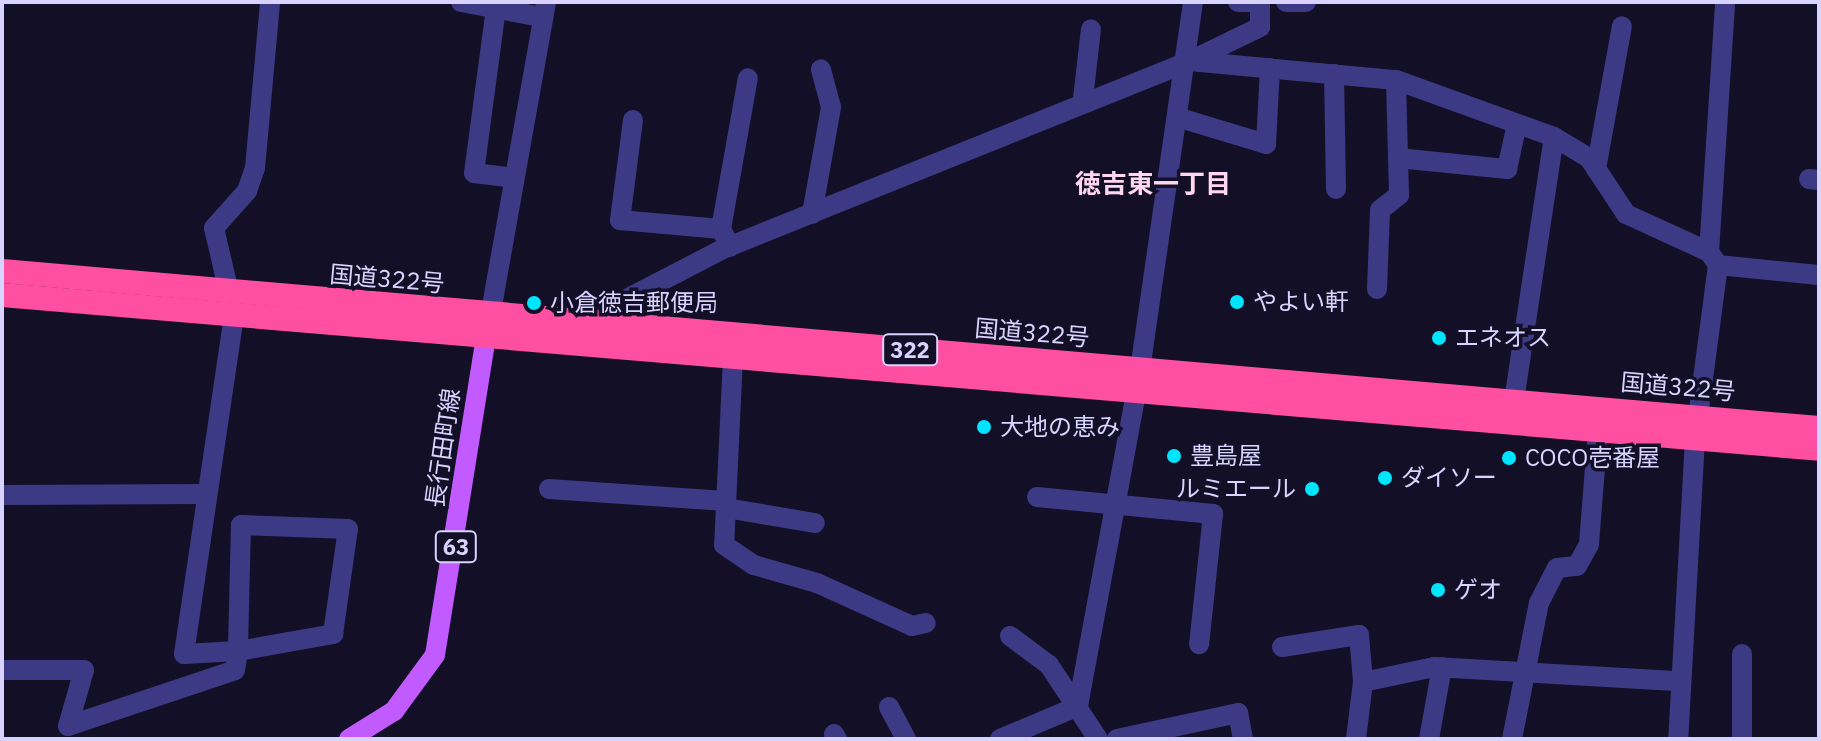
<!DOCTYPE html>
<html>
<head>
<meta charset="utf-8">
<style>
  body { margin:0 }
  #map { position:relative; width:1821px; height:741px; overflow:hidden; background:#130f26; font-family:"IBM Plex Sans","Noto Sans JP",sans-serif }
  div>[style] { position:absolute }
  .minor>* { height:20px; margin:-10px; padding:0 10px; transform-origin:10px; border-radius:10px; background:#3d3a85 }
  .major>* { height:20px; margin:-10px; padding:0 10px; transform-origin:10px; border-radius:10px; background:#c25bff }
  .highway>* { height:24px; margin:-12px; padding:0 12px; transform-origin:12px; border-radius:12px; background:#ff4fa3 }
  .dots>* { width:22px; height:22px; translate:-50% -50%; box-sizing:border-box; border:4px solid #130f26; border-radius:50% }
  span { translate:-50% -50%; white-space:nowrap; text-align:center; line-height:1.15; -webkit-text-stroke:7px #130f26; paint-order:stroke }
  .shield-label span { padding:2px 6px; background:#130f26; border:2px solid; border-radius:6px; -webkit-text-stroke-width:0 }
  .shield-label { font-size:22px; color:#d9d4ff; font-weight:700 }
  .street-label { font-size:24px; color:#d9d4ff }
  .poi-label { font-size:24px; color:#d9d4ff }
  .left { translate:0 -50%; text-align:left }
  .right { translate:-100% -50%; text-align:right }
  .neighbourhood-label { font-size:26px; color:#ffd6f0; font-weight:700 }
  .frame { position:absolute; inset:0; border:4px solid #d9d4ff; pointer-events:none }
</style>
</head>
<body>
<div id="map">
  <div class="minor">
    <i style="left:461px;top:2px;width:81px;rotate:10.6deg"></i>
    <i style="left:1238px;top:2px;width:14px"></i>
    <i style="left:1286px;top:2px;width:20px"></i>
    <i style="left:496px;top:8px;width:166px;rotate:97.6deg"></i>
    <i style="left:474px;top:173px;width:39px;rotate:7deg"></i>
    <i style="left:1190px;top:61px;width:207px;rotate:5.3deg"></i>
    <i style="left:1396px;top:80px;width:168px;rotate:19.8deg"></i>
    <i style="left:1554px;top:137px;width:41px;rotate:31deg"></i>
    <i style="left:1589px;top:158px;width:67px;rotate:56.5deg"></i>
    <i style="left:1626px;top:214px;width:91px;rotate:24.6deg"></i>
    <i style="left:1709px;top:252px;width:16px;rotate:55deg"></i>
    <i style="left:1718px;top:265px;width:176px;rotate:97.5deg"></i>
    <i style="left:1695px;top:439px;width:300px;rotate:93.2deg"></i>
    <i style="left:1334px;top:74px;width:115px;rotate:89deg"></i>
    <i style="left:1083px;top:99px;width:70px;rotate:-83.5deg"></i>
    <i style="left:1180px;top:118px;width:90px;rotate:16.8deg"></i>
    <i style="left:1266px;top:144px;width:76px;rotate:-87deg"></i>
    <i style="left:633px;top:120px;width:101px;rotate:97.4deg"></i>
    <i style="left:620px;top:220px;width:101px;rotate:5.1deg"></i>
    <i style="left:721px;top:229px;width:20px;rotate:63deg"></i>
    <i style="left:1398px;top:158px;width:110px;rotate:5.8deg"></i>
    <i style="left:1507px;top:169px;width:46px;rotate:-77.5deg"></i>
    <i style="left:1596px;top:169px;width:145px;rotate:-79.7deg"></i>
    <i style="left:1809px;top:179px;width:10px;rotate:6deg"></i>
    <i style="left:812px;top:214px;width:109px;rotate:-79.9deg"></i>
    <i style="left:831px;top:107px;width:39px;rotate:-105deg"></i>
    <i style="left:721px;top:229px;width:153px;rotate:-79.9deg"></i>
    <i style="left:1709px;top:252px;width:251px;rotate:-86.3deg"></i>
    <i style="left:1718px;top:265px;width:101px;rotate:5.7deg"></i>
    <i style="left:1377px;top:289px;width:79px;rotate:-87.8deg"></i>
    <i style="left:1380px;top:210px;width:24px;rotate:-38deg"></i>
    <i style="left:1399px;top:195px;width:115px;rotate:-91.5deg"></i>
    <i style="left:490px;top:317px;width:320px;rotate:-79.9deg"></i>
    <i style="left:586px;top:320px;width:154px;rotate:-27.4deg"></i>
    <i style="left:723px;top:249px;width:503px;rotate:-21.93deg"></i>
    <i style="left:1190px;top:61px;width:78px;rotate:-25.9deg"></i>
    <i style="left:1260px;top:27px;width:25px;rotate:-90deg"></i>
    <i style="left:733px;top:357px;width:188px;rotate:92.7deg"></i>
    <i style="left:724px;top:545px;width:36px;rotate:34deg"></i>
    <i style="left:754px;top:565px;width:66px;rotate:15.9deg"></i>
    <i style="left:817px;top:583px;width:104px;rotate:24.4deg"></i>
    <i style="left:912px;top:626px;width:14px;rotate:-12deg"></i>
    <i style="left:1512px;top:414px;width:280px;rotate:-81.4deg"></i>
    <i style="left:549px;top:489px;width:177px;rotate:3.9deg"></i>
    <i style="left:2px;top:495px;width:205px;rotate:-0.3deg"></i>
    <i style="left:1037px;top:497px;width:177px;rotate:5.5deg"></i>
    <i style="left:1213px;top:514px;width:131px;rotate:96.1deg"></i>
    <i style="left:726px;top:508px;width:90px;rotate:9.6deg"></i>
    <i style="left:1010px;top:636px;width:49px;rotate:36.6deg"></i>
    <i style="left:1049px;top:665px;width:89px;rotate:56.5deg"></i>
    <i style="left:1282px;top:647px;width:78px;rotate:-8.9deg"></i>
    <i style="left:1359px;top:635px;width:47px;rotate:85.1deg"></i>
    <i style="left:1363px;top:682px;width:73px;rotate:-11.9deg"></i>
    <i style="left:1434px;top:667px;width:246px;rotate:3.3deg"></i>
    <i style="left:1742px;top:654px;width:85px;rotate:90deg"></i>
    <i style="left:2px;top:670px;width:82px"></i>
    <i style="left:84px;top:670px;width:58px;rotate:105.9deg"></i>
    <i style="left:68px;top:726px;width:176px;rotate:-18.5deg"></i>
    <i style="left:235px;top:670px;width:19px;rotate:-81deg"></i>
    <i style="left:238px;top:651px;width:97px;rotate:-10.1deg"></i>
    <i style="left:333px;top:634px;width:106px;rotate:-81.9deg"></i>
    <i style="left:348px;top:529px;width:107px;rotate:-177.9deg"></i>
    <i style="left:241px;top:525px;width:126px;rotate:91.4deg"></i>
    <i style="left:238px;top:651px;width:54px;rotate:176.8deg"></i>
    <i style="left:184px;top:654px;width:344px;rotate:-81.6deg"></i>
    <i style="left:234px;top:314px;width:88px;rotate:-103.1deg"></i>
    <i style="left:214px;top:228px;width:50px;rotate:-48.3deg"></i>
    <i style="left:247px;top:191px;width:24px;rotate:-71deg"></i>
    <i style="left:255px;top:168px;width:167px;rotate:-84.8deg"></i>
    <i style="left:889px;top:707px;width:36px;rotate:62deg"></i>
    <i style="left:834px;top:734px;width:6px;rotate:59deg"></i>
    <i style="left:1000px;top:739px;width:85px;rotate:-22.9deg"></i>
    <i style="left:1078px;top:706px;width:342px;rotate:-79.5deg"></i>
    <i style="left:1140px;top:370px;width:372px;rotate:-81.8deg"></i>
    <i style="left:1117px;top:739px;width:124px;rotate:-12.1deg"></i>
    <i style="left:1238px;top:713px;width:26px;rotate:79deg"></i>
    <i style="left:1356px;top:739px;width:57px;rotate:-83deg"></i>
    <i style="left:1429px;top:739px;width:73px;rotate:-79.8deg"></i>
    <i style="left:1512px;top:739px;width:139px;rotate:-78.8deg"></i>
    <i style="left:1539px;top:603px;width:39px;rotate:-63deg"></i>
    <i style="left:1557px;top:568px;width:20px;rotate:-6deg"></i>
    <i style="left:1577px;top:566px;width:25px;rotate:-61deg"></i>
    <i style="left:1589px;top:544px;width:127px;rotate:-85.5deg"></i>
  </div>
  <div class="major">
    <i style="left:349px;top:739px;width:53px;rotate:-31.9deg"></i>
    <i style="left:394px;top:711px;width:69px;rotate:-53.8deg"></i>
    <i style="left:435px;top:655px;width:335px;rotate:-80.9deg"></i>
  </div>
  <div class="highway">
    <i style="left:2px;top:271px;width:1824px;rotate:4.94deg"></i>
    <i style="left:2px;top:295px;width:1824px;rotate:4.84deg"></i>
  </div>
  <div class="dots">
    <i style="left:1237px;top:302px;background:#00e5ff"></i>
    <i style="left:534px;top:303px;background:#00e5ff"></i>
    <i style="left:1439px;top:338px;background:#00e5ff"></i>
    <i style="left:984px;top:427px;background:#00e5ff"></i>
    <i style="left:1174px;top:456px;background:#00e5ff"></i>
    <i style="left:1509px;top:458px;background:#00e5ff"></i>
    <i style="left:1385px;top:478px;background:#00e5ff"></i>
    <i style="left:1312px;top:489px;background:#00e5ff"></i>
    <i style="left:1438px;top:590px;background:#00e5ff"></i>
  </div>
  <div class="shield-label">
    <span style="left:910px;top:350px">322</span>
    <span style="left:456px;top:547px">63</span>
  </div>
  <div class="street-label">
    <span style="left:387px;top:279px;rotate:5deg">国道322号</span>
    <span style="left:1032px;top:333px;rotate:5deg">国道322号</span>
    <span style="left:1678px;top:387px;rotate:5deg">国道322号</span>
    <span style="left:443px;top:448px;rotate:-82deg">長行田町線</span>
  </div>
  <div class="poi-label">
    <span class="left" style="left:1253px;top:302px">やよい軒</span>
    <span class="left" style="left:550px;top:303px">小倉徳吉郵便局</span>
    <span class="left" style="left:1455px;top:338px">エネオス</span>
    <span class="left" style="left:1000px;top:427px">大地の恵み</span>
    <span class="left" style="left:1190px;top:456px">豊島屋</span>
    <span class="left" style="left:1525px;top:458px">COCO壱番屋</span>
    <span class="left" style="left:1401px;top:478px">ダイソー</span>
    <span class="right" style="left:1296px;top:489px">ルミエール</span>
    <span class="left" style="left:1454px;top:590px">ゲオ</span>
  </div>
  <div class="neighbourhood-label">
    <span style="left:1153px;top:184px">徳吉東一丁目</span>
  </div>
  <div class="frame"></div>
</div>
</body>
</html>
